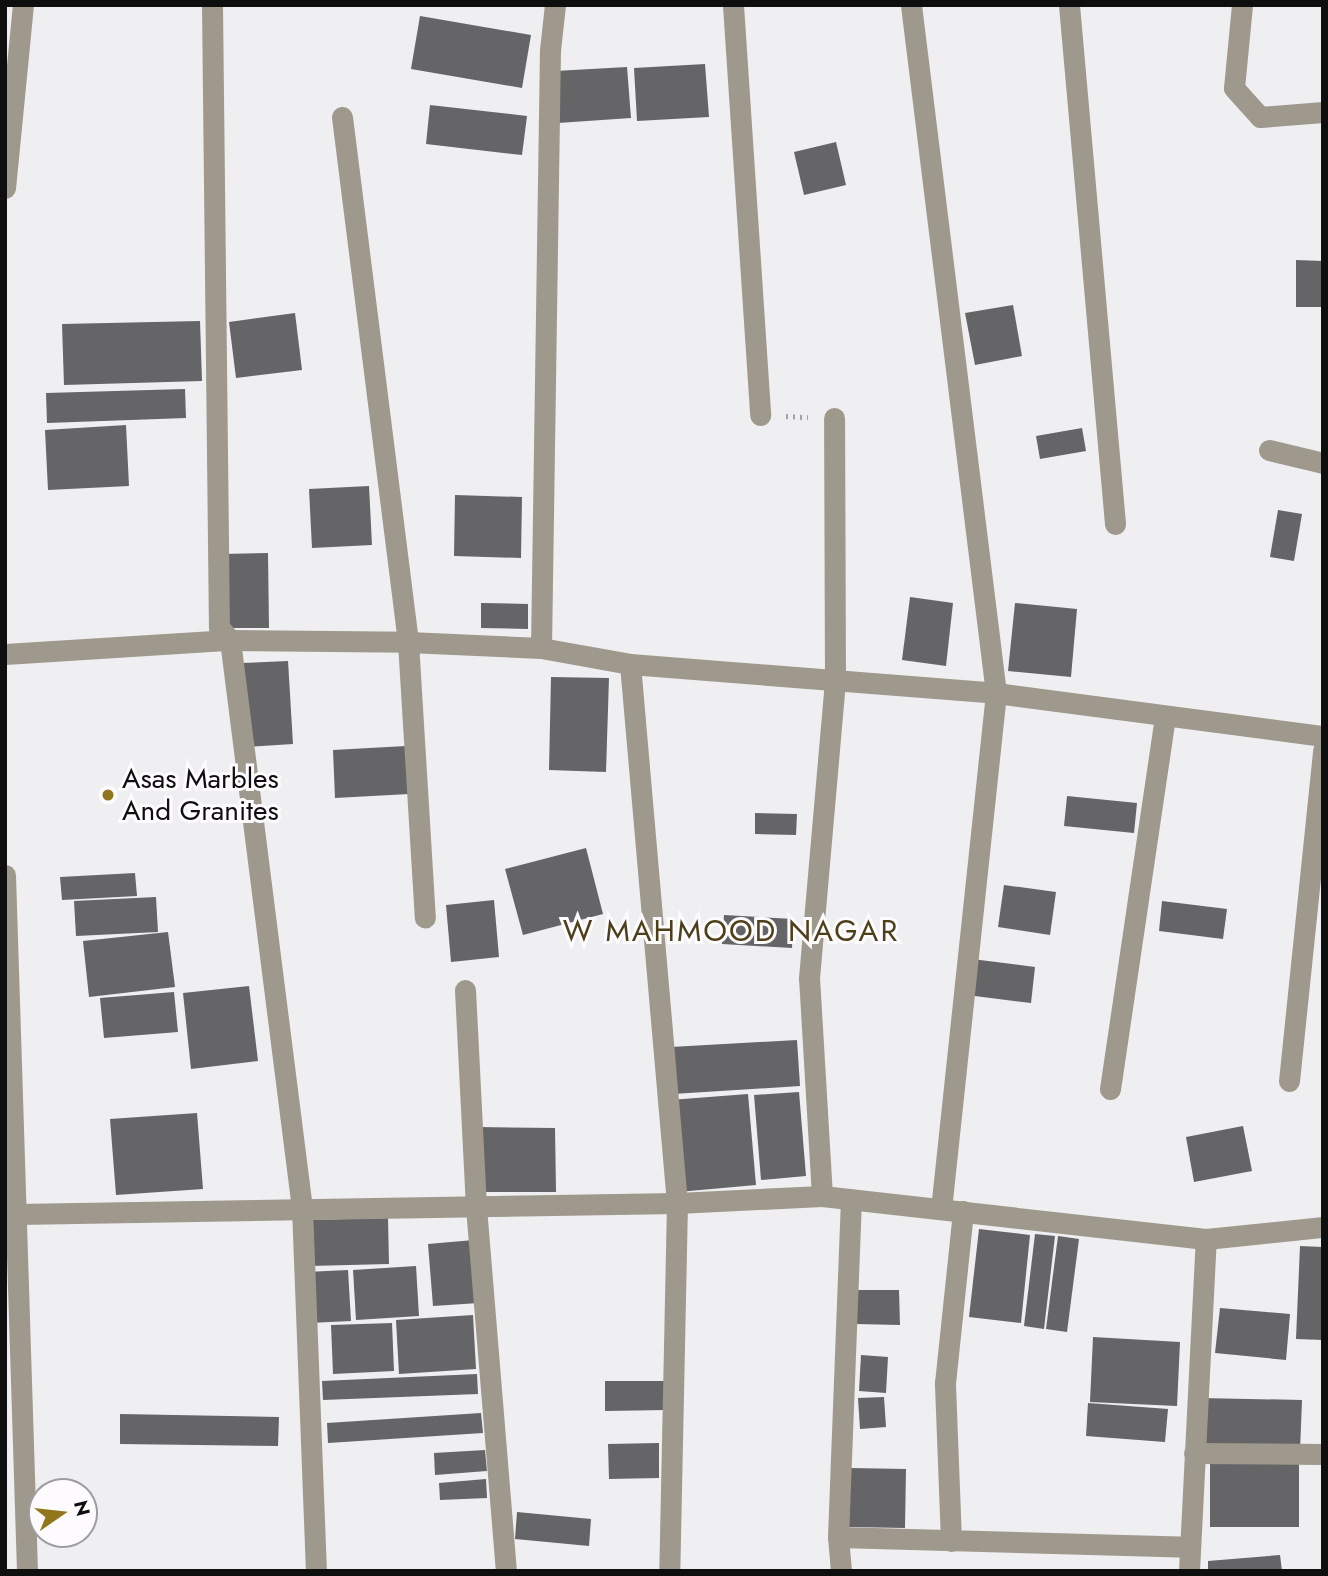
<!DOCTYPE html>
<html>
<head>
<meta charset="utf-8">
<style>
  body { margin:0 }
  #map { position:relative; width:1328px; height:1576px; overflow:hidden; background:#efeef1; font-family:Jost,sans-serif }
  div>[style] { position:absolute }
  .building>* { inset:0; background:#656467 }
  .path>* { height:4.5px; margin-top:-2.25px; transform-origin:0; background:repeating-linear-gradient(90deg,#a2a1a4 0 2px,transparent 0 7px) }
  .minor>* { height:21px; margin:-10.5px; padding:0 10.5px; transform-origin:10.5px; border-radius:10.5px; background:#9e998c }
  .dots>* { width:19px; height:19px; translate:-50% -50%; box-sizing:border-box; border:4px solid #fdfbfe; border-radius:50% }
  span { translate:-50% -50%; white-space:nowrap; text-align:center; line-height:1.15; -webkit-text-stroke:6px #fdfbfe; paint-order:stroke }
  .poi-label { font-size:28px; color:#0f0e0f }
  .left { translate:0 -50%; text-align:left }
  .neighbourhood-label { font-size:30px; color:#4d3f17; letter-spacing:2px }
  .frame { position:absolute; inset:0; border:7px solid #0f0e0f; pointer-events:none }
  .north { position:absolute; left:28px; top:1478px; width:70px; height:70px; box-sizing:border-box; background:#fdfbfe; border:2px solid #9e9c9e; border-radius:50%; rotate:76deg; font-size:19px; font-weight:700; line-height:28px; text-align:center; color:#0f0e0f }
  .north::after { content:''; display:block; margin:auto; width:24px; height:32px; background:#92761c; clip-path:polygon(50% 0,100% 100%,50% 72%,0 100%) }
</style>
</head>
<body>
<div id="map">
  <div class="building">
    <i style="clip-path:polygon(420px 16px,531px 35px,522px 88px,411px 69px)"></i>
    <i style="clip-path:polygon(705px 64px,709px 117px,637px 121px,634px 68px)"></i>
    <i style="clip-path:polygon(627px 67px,631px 118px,558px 123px,555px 71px)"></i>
    <i style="clip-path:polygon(430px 105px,527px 116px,522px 155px,426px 144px)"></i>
    <i style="clip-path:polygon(836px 142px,846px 185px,804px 195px,794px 152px)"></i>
    <i style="clip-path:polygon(1296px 260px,1323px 261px,1323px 307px,1296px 307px)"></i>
    <i style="clip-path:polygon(1013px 305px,1022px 356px,975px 365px,965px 313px)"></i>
    <i style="clip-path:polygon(295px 313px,302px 370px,236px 378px,229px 322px)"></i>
    <i style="clip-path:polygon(200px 321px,202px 381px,64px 385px,62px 324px)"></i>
    <i style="clip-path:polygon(185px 389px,186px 418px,47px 423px,46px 393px)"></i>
    <i style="clip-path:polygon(126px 425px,129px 486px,48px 490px,45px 430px)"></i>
    <i style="clip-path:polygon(1082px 428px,1086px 451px,1040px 459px,1036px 436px)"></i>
    <i style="clip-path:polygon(369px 486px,372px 545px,312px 548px,309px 489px)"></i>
    <i style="clip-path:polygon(455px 495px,522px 497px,521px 558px,454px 556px)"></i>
    <i style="clip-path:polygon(1278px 510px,1302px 514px,1294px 561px,1270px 557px)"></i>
    <i style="clip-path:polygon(268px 553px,269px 628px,224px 628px,223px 554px)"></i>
    <i style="clip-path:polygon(910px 597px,953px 603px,946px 666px,902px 660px)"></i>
    <i style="clip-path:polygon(481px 603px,528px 604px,528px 629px,481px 628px)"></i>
    <i style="clip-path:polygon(1015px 603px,1077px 609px,1071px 677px,1008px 671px)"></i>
    <i style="clip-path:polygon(288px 661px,293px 744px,246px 747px,242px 663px)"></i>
    <i style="clip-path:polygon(551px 677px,609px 678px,606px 772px,549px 770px)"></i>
    <i style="clip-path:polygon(406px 746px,409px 794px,335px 798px,333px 750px)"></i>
    <i style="clip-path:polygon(1067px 796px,1137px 803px,1134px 833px,1064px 826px)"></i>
    <i style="clip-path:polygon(755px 813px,797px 814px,796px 835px,755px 834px)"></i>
    <i style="clip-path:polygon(586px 848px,603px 914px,523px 935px,505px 869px)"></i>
    <i style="clip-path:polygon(135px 873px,137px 896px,62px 900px,60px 877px)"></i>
    <i style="clip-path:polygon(1004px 885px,1056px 892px,1050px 935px,998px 927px)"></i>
    <i style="clip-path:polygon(156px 897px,158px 932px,76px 936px,74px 901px)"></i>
    <i style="clip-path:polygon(494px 900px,499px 957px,451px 962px,446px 905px)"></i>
    <i style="clip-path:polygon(1162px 901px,1227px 909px,1223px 939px,1159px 931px)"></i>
    <i style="clip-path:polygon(724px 915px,793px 919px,792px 948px,722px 944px)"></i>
    <i style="clip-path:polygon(168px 932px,175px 987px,89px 997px,83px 941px)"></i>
    <i style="clip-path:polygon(972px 959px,1035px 967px,1031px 1003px,967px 995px)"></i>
    <i style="clip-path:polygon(249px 986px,258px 1061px,191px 1069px,183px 993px)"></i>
    <i style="clip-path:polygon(174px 992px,178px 1032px,104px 1038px,100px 998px)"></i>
    <i style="clip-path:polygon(797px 1040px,800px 1086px,673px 1094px,671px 1047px)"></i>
    <i style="clip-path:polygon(799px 1092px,806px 1176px,761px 1180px,754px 1095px)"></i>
    <i style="clip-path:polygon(748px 1094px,756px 1185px,678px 1192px,670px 1100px)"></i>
    <i style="clip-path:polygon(197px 1113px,203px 1189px,116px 1195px,110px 1119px)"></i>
    <i style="clip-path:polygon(1243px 1126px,1252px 1171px,1194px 1182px,1186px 1137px)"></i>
    <i style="clip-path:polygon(478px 1127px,555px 1128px,556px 1192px,477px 1192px)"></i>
    <i style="clip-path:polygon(388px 1218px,389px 1264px,309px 1266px,308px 1220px)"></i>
    <i style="clip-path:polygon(979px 1229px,1030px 1235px,1021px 1323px,969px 1317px)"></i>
    <i style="clip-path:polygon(1035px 1234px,1055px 1236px,1044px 1329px,1024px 1326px)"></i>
    <i style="clip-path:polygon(1058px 1236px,1079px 1239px,1067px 1332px,1046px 1329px)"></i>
    <i style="clip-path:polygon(474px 1240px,479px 1303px,433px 1306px,428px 1244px)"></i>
    <i style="clip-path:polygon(1300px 1246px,1323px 1247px,1323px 1340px,1296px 1339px)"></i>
    <i style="clip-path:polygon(416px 1266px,419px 1316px,356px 1320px,353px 1270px)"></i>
    <i style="clip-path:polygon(348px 1270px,351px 1321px,309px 1323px,306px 1272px)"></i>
    <i style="clip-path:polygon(856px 1290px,899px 1290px,900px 1325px,856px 1324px)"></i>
    <i style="clip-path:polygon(1220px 1308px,1290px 1314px,1286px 1360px,1215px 1353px)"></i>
    <i style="clip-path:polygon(473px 1315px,476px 1369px,399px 1374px,396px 1320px)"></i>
    <i style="clip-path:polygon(392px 1323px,394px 1371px,333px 1374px,331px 1325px)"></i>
    <i style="clip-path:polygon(1093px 1337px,1180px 1342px,1177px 1406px,1090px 1402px)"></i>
    <i style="clip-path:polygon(861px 1355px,888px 1357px,886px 1393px,859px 1391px)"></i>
    <i style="clip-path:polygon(477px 1374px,478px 1394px,323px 1400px,322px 1381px)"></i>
    <i style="clip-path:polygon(605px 1381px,665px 1381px,666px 1410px,605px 1411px)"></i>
    <i style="clip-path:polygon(884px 1397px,886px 1427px,860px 1429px,858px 1398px)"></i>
    <i style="clip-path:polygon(1200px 1398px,1302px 1400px,1300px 1451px,1199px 1449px)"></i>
    <i style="clip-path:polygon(1088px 1403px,1168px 1409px,1165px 1442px,1086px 1436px)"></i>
    <i style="clip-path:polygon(481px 1413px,483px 1433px,328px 1443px,327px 1423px)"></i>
    <i style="clip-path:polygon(120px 1414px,279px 1417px,278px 1446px,120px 1444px)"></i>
    <i style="clip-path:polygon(659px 1443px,659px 1478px,609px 1479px,608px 1444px)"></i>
    <i style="clip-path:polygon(485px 1450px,487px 1471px,435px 1475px,434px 1453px)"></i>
    <i style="clip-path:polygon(1210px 1463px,1299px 1463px,1299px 1527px,1210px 1527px)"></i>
    <i style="clip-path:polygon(850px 1468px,906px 1469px,905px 1528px,849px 1527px)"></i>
    <i style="clip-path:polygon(486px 1479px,487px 1498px,440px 1500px,439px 1483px)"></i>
    <i style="clip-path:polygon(517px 1512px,591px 1519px,589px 1546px,515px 1539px)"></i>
    <i style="clip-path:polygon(1280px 1555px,1282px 1571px,1208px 1571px,1208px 1561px)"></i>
  </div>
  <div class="path">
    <i style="left:786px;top:416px;width:22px;rotate:3deg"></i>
  </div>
  <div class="minor">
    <i style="left:212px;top:5px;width:622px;rotate:89.36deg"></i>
    <i style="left:219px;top:627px;width:17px;rotate:50deg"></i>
    <i style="left:230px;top:640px;width:573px;rotate:82.78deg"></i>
    <i style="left:302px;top:1208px;width:363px;rotate:87.8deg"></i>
    <i style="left:733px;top:5px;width:411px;rotate:86.2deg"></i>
    <i style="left:911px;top:5px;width:693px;rotate:82.96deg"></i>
    <i style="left:996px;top:693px;width:519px;rotate:96.08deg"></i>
    <i style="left:1069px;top:5px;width:521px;rotate:84.93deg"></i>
    <i style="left:1242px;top:5px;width:83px;rotate:95.5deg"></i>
    <i style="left:1234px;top:88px;width:39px;rotate:48deg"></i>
    <i style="left:1260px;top:117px;width:63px;rotate:-4.5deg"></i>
    <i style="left:342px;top:117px;width:529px;rotate:82.83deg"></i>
    <i style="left:408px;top:642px;width:276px;rotate:86.5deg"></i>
    <i style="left:5px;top:188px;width:184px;rotate:-84.4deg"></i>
    <i style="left:1269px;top:450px;width:56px;rotate:13.5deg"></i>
    <i style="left:541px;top:648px;width:598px;rotate:-89.14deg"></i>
    <i style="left:550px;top:50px;width:45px;rotate:-83.7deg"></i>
    <i style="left:5px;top:654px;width:225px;rotate:-3.6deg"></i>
    <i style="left:230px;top:640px;width:178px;rotate:0.6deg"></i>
    <i style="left:408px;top:642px;width:133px;rotate:2.6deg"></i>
    <i style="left:541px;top:648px;width:90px;rotate:10.2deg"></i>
    <i style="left:630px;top:664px;width:367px;rotate:4.5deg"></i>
    <i style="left:996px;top:693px;width:330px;rotate:7.5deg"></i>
    <i style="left:630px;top:664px;width:541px;rotate:85.02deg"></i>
    <i style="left:677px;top:1203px;width:368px;rotate:91.2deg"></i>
    <i style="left:5px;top:875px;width:696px;rotate:88.19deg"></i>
    <i style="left:465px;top:990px;width:217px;rotate:87.1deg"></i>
    <i style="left:476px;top:1207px;width:365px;rotate:85.3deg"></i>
    <i style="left:1289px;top:1081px;width:333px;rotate:-84.1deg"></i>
    <i style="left:1110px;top:1089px;width:376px;rotate:-81.6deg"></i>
    <i style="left:822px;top:1196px;width:218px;rotate:-93.4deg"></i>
    <i style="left:809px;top:978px;width:298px;rotate:-85deg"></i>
    <i style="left:835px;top:681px;width:263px;rotate:-90.2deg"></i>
    <i style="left:17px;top:1214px;width:660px;rotate:-0.95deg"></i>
    <i style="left:677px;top:1203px;width:145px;rotate:-2.8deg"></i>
    <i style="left:822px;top:1196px;width:386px;rotate:6.4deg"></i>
    <i style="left:1206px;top:1239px;width:118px;rotate:-5.9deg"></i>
    <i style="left:1194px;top:1453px;width:129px;rotate:0.4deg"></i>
    <i style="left:838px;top:1537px;width:350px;rotate:1.6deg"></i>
    <i style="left:951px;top:1541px;width:158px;rotate:-92.2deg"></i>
    <i style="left:945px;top:1383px;width:173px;rotate:-84deg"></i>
    <i style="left:841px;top:1571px;width:34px;rotate:-95deg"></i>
    <i style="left:838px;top:1537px;width:338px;rotate:-87.8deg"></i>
    <i style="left:1189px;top:1571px;width:332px;rotate:-87.1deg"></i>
  </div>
  <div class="dots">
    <i style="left:108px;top:795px;background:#92761c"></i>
  </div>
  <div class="poi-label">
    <span class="left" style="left:122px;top:795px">Asas Marbles<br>And Granites</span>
  </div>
  <div class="neighbourhood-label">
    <span style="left:731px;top:931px">W MAHMOOD NAGAR</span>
  </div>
  <div class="frame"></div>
  <div class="north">N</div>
</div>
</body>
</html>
